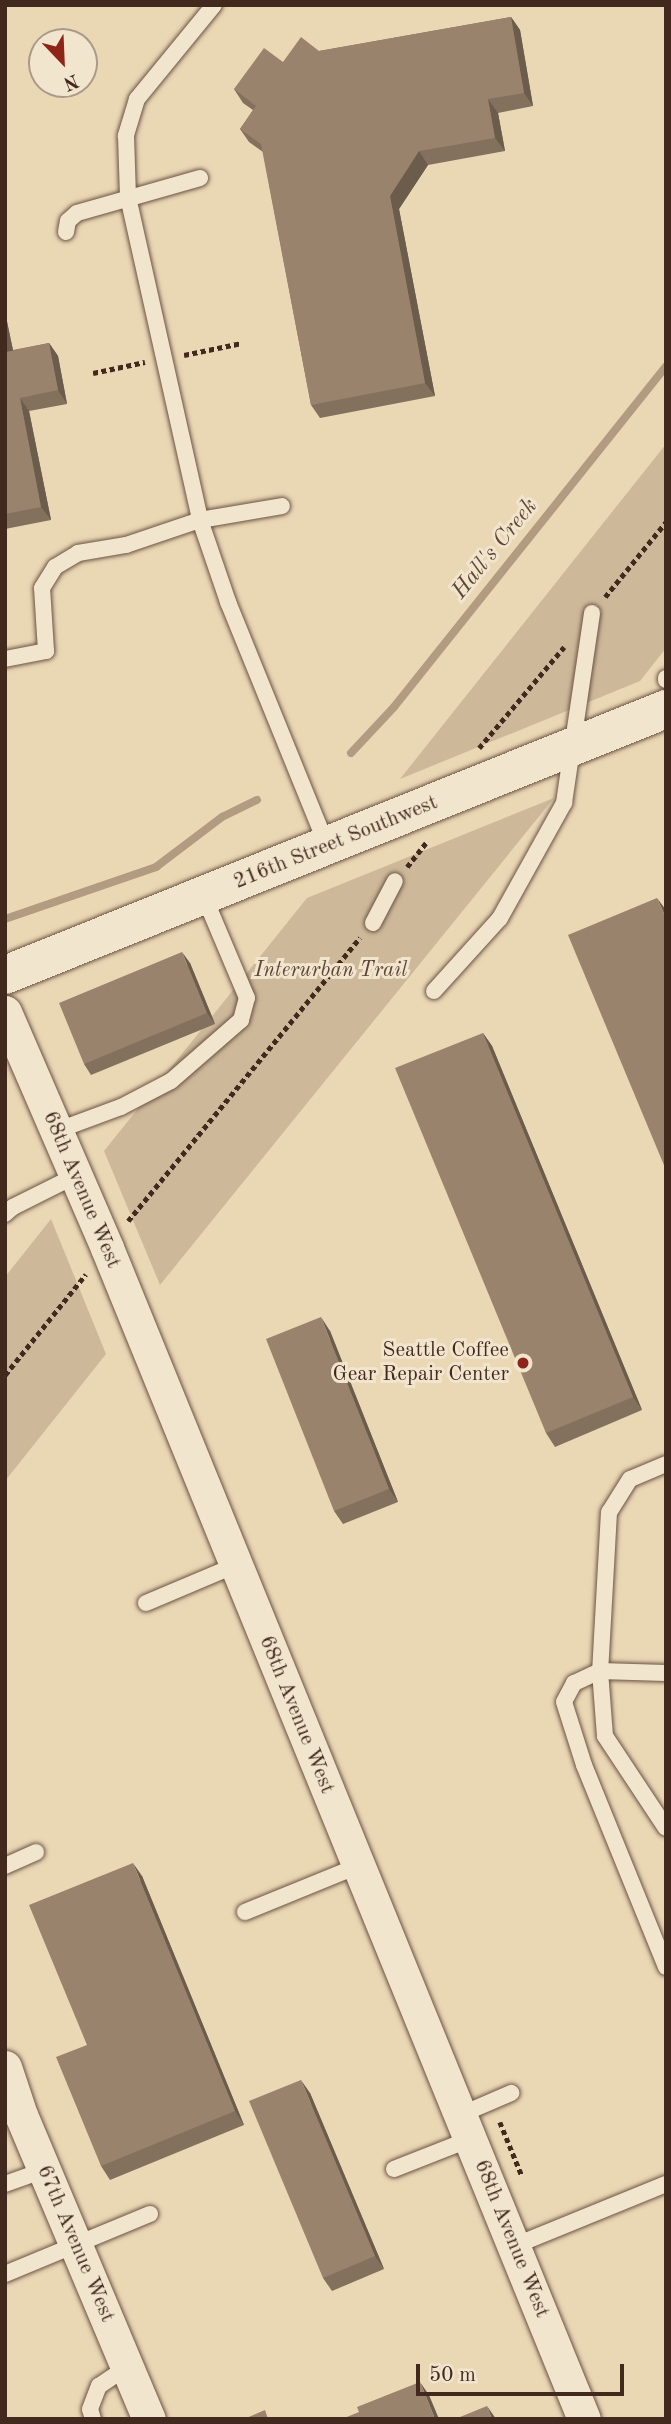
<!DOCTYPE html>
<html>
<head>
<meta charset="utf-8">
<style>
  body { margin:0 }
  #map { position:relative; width:671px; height:2424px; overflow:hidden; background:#ead7b4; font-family:"Old Standard TT",serif }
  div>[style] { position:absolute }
  .green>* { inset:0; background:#cdb99a }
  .stream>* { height:8px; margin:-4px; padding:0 4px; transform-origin:4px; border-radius:4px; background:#b19c81 }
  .path>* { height:4.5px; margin-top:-2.25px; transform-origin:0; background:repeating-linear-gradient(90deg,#42291e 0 5px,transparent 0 8.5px) }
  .roads { filter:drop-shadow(0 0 2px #6c5444) drop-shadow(0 0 2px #6c5444) }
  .service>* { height:16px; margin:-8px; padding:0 8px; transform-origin:8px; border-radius:8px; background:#f1e5ce }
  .minor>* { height:33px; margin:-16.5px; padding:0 16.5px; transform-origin:16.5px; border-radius:16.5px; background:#f1e5ce }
  .tertiary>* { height:38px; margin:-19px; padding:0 19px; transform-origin:19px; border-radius:19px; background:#f1e5ce }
  .wall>* { inset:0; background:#84715d }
  .shaded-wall>* { inset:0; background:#6b5c4c }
  .building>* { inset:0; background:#99836c }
  .dots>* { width:19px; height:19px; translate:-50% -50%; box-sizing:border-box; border:4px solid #f1e5ce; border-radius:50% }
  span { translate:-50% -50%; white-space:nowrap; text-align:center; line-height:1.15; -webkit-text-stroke:6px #f1e5ce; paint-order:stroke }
  .street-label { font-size:21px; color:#42291e }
  .park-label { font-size:21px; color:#5e4637; font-style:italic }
  .poi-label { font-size:21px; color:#42291e }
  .right { translate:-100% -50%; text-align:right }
  .water-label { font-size:23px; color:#5e4637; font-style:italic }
  .frame { position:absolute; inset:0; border:7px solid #42291e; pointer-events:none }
  .north { position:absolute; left:28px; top:28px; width:70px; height:70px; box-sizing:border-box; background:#f1e5ce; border:2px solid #ab9a88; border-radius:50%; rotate:157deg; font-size:19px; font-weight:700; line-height:28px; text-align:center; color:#42291e }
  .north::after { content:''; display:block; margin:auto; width:24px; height:32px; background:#8f2418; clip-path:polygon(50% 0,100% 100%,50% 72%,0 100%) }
  .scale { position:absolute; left:416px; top:2364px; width:208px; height:32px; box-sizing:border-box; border:4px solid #42291e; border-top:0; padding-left:9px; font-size:21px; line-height:24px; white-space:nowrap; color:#42291e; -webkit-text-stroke:5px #f1e5ce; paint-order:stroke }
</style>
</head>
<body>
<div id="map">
  <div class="green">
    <i style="clip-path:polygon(666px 444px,666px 648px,640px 681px,400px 779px)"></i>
    <i style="clip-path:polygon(554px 798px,160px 1285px,104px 1151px,307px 898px)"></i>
    <i style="clip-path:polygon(51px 1219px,106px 1354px,5px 1481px,5px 1277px)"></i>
  </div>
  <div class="stream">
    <i style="left:351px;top:753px;width:63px;rotate:-46.9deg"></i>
    <i style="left:394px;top:707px;width:436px;rotate:-51.4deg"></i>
    <i style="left:5px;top:919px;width:160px;rotate:-19deg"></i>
    <i style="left:156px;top:867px;width:83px;rotate:-37.1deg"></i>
    <i style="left:222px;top:817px;width:39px;rotate:-26deg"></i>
  </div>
  <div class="path">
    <i style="left:184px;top:355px;width:59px;rotate:-11.7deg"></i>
    <i style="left:93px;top:373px;width:53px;rotate:-11.9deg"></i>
    <i style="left:605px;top:597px;width:97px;rotate:-50.9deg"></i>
    <i style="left:479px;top:748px;width:132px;rotate:-49.9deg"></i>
    <i style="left:407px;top:867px;width:33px;rotate:-52deg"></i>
    <i style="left:128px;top:1221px;width:366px;rotate:-50.7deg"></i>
    <i style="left:5px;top:1375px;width:129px;rotate:-51.3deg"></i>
    <i style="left:500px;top:2122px;width:58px;rotate:67.8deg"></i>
  </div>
  <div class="roads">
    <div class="service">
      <i style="left:214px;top:5px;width:122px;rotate:129.3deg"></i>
      <i style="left:137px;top:99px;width:39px;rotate:107deg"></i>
      <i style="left:126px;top:136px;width:61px;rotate:88.1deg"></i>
      <i style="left:128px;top:197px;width:331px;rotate:77.4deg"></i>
      <i style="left:200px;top:520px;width:87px;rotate:71.1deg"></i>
      <i style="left:228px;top:602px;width:263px;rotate:67.9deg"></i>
      <i style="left:66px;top:232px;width:11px;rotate:-80deg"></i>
      <i style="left:68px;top:221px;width:12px;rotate:-42deg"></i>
      <i style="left:77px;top:213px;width:128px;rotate:-15.9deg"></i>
      <i style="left:5px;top:659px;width:42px;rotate:-11deg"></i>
      <i style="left:46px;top:651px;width:63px;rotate:-93.6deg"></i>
      <i style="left:42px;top:588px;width:25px;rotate:-58deg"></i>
      <i style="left:55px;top:567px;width:27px;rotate:-31deg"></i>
      <i style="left:78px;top:553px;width:49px;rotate:-9.5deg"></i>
      <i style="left:126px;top:545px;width:78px;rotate:-18.7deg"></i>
      <i style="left:200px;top:520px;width:83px;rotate:-9.7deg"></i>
      <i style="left:666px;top:678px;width:2px;rotate:90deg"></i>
      <i style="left:373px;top:923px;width:47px;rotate:-62.4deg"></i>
      <i style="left:434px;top:991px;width:98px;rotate:-47.9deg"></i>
      <i style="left:500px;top:918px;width:132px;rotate:-60.9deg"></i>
      <i style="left:564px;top:803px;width:192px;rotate:-81.6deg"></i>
      <i style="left:56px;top:1131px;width:69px;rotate:-20.3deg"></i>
      <i style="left:121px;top:1107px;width:56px;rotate:-27.5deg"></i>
      <i style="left:171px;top:1081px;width:93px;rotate:-41.1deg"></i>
      <i style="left:241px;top:1020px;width:23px;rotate:-75deg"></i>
      <i style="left:247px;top:998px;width:111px;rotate:-112.9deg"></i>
      <i style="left:5px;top:1214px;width:11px;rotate:-41deg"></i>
      <i style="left:13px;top:1207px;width:69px;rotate:-26.6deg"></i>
      <i style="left:666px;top:1464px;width:39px;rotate:157deg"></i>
      <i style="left:630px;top:1479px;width:39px;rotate:122deg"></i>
      <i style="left:609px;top:1512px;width:159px;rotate:93.2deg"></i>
      <i style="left:600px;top:1671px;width:65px;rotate:85.6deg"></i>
      <i style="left:605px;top:1736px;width:110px;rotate:56.5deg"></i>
      <i style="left:146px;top:1603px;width:98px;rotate:-22.9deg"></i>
      <i style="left:666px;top:1673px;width:66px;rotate:-178.3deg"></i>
      <i style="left:600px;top:1671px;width:29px;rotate:155deg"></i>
      <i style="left:574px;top:1683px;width:21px;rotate:118deg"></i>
      <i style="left:564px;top:1702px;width:66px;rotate:72.4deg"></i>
      <i style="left:584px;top:1765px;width:218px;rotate:67.9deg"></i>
      <i style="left:5px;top:1866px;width:34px;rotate:-24deg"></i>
      <i style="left:245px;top:1912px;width:122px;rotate:-22.2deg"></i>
      <i style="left:460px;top:2115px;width:56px;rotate:-23.3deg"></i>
      <i style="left:394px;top:2169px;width:82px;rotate:-21.5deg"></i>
      <i style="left:5px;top:2184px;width:41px;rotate:-19.7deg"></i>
      <i style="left:514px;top:2246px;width:164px;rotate:-22.2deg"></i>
      <i style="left:5px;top:2274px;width:157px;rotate:-22.5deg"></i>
      <i style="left:93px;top:2419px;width:10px;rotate:-107deg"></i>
      <i style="left:90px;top:2409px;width:25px;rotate:-69deg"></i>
      <i style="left:99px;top:2386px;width:34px;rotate:-34deg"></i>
    </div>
    <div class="minor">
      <i style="left:5px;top:1012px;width:257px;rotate:66.6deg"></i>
      <i style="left:107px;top:1248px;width:1264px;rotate:67.84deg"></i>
      <i style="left:5px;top:2067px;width:51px;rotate:71.6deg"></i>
      <i style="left:21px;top:2115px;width:330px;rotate:67.2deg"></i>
    </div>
    <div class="tertiary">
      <i style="left:5px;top:975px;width:713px;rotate:-21.92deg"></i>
    </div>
  </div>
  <div class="wall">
    <i style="clip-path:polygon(511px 17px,520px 30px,533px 106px,498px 113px,505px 151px,428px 165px,399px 209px,435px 396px,320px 418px,311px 405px,263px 152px,249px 142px,240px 129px,253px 110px,243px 103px,234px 89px,283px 62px,319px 51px)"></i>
    <i style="clip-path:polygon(5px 312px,13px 350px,49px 343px,58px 356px,67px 404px,29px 411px,51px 520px,5px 529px)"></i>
    <i style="clip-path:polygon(190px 963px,215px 1024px,91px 1075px,84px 1064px)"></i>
    <i style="clip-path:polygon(483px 1033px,492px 1046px,642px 1410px,555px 1447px,546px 1433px)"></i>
    <i style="clip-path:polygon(330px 1331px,398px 1502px,343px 1524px,334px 1511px)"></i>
    <i style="clip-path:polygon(142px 1876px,244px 2125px,110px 2180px,101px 2166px,87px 2045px)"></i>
    <i style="clip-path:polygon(310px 2093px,384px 2269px,332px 2291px,323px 2278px)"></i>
  </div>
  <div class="shaded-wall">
    <i style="clip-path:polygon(511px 17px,520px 30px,533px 106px,524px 93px)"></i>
    <i style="clip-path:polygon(488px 99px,498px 113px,505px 151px,495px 138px)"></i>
    <i style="clip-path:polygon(419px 151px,428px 165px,399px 209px,435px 396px,425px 383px,390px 196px)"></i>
    <i style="clip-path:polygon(5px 312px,16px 365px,6px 352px,5px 346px)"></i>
    <i style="clip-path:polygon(49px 343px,58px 356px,67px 404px,58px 390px)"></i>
    <i style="clip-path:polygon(20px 398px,29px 411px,51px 520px,41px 507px)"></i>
    <i style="clip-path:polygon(657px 898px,666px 910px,666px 918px)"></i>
    <i style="clip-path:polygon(182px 952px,190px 963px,215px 1024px,207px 1013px)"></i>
    <i style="clip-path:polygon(483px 1033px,492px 1046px,642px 1410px,633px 1397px)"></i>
    <i style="clip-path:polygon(321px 1317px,330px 1331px,398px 1502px,389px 1489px)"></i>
    <i style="clip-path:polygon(133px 1863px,142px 1876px,244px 2125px,235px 2111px)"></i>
    <i style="clip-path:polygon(301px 2080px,310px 2093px,384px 2269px,375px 2256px)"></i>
    <i style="clip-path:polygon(420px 2382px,429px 2395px,439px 2419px,435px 2419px)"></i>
    <i style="clip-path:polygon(487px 2406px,496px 2419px,492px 2419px)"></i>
  </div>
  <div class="building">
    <i style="clip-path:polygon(511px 17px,524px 93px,488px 99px,495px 138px,419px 151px,390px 196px,425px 383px,311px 405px,261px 144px,240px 129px,256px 106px,234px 89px,264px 48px,283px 62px,301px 37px,319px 51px)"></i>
    <i style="clip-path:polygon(49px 343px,58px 390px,20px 398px,41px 507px,5px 514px,5px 346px,6px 352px)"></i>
    <i style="clip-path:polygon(657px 898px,666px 918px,666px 1170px,568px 935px)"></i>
    <i style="clip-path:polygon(182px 952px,207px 1013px,84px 1064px,59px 1003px)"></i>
    <i style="clip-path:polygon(483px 1033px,633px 1397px,546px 1433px,395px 1068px)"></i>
    <i style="clip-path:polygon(321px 1317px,389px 1489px,334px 1511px,266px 1339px)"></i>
    <i style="clip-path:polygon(133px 1863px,235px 2111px,101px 2166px,56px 2057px,87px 2045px,29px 1905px)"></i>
    <i style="clip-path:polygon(301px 2080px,375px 2256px,323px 2278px,249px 2101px)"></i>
    <i style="clip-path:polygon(420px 2382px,435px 2419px,342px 2419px,359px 2412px,357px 2407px)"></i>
    <i style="clip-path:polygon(487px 2406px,492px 2419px,455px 2419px)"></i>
    <i style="clip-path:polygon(265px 2410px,268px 2419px,244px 2419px)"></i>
  </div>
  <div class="dots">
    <i style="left:523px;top:1363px;background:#8f2418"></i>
  </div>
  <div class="street-label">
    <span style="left:336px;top:843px;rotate:-22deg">216th Street Southwest</span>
    <span style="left:81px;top:1190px;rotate:67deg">68th Avenue West</span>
    <span style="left:296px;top:1715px;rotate:68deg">68th Avenue West</span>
    <span style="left:511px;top:2239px;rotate:68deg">68th Avenue West</span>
    <span style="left:75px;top:2244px;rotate:67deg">67th Avenue West</span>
  </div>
  <div class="park-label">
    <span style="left:331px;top:971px">Interurban Trail</span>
  </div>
  <div class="poi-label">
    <span class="right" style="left:509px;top:1363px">Seattle Coffee<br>Gear Repair Center</span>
  </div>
  <div class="water-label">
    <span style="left:495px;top:549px;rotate:-51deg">Hall's Creek</span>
  </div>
  <div class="frame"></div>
  <div class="north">N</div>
  <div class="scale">50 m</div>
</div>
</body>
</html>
